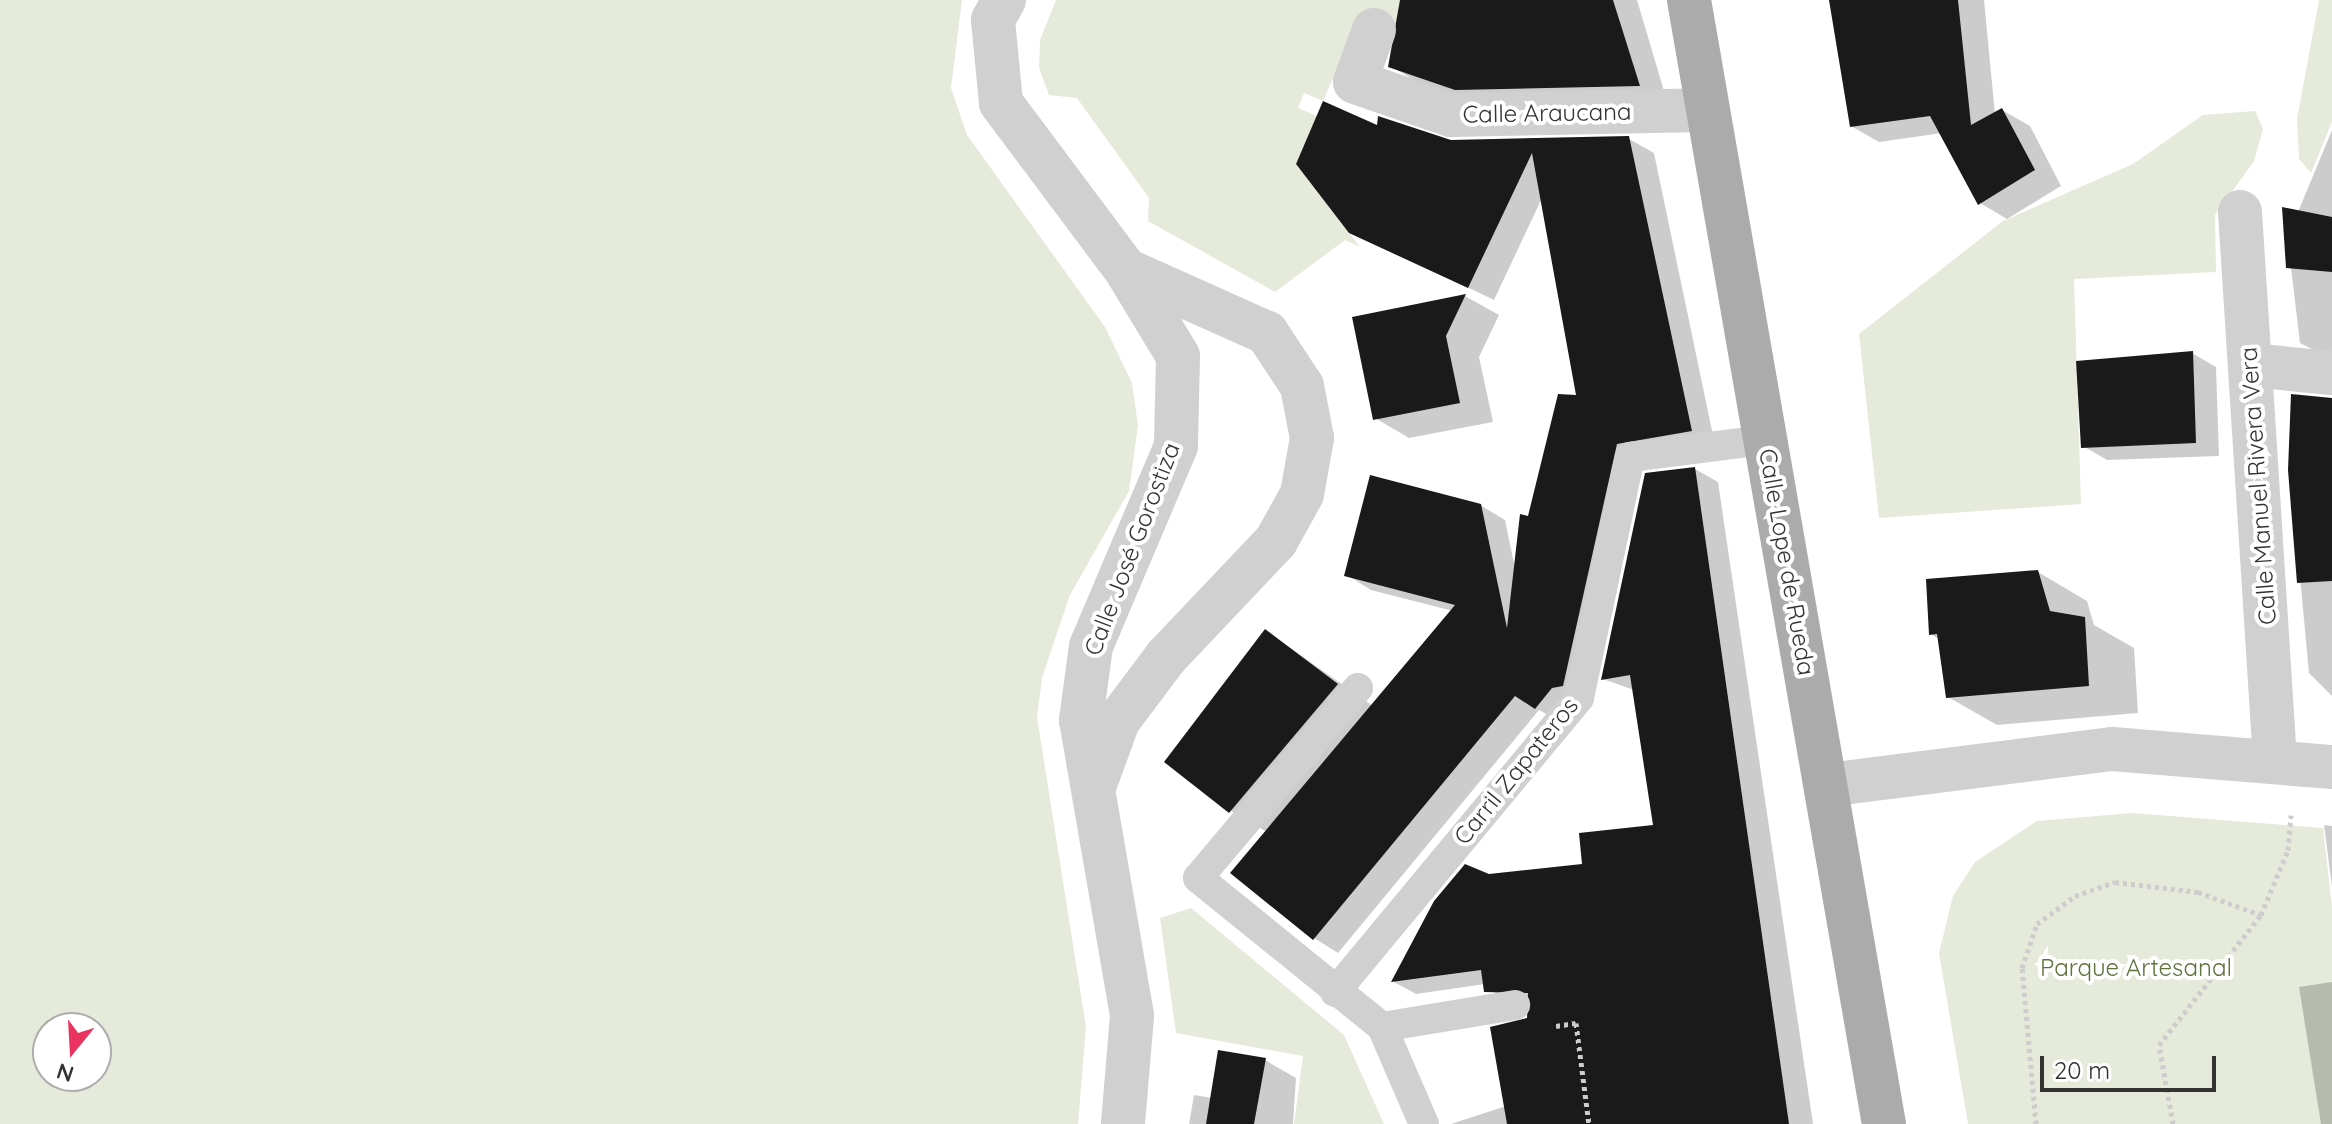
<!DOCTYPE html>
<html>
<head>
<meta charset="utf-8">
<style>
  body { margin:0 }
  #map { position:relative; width:2332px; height:1124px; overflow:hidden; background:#fff; font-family:Quicksand,sans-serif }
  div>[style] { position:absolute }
  .green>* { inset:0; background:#e5eadb }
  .shadow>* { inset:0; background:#0003 }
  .building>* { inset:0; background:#1a1a1a }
  .path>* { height:5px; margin-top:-2.5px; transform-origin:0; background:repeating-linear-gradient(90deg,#cdcdcd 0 4px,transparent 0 8px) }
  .lane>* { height:30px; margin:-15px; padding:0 15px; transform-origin:15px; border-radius:15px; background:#d0d0d0 }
  .street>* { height:44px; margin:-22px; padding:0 22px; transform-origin:22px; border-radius:22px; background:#d0d0d0 }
  .primary>* { height:44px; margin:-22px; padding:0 22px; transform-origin:22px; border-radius:22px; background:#ababab }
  span { translate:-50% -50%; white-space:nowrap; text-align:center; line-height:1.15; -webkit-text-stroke:8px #fff; paint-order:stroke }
  .street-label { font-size:24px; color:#333 }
  .park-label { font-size:24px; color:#5e723d }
  .north { position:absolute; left:32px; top:1012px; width:80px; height:80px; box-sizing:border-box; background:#fff; border:2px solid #adadad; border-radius:50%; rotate:198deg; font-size:22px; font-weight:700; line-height:32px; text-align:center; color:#333 }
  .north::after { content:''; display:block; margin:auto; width:28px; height:36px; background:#eb335f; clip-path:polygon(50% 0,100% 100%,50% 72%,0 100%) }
  .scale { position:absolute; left:2040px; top:1056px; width:176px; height:36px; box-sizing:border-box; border:4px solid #333; border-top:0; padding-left:10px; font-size:24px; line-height:28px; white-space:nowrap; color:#333; -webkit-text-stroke:6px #fff; paint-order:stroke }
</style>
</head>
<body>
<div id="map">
  <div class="green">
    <i style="clip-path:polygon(evenodd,0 0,962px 0,951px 88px,967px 135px,1105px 327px,1132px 383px,1138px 426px,1129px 491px,1070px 595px,1042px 678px,1037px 717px,1086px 1027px,1078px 1124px,0 1124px,0 0,48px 1028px,96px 1028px,96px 1076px,48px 1076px,48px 1028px)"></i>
    <i style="clip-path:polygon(1056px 0,1400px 0,1396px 24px,1360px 16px,1323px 101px,1304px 93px,1298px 108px,1317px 116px,1296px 164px,1360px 247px,1345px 240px,1275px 292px,1148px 221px,1149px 198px,1077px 98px,1049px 95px,1039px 68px,1040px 40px)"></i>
    <i style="clip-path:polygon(2319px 0,2332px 0,2332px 122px,2311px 173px,2299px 159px,2297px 119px)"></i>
    <i style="clip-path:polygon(2255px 111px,2263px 129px,2254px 161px,2215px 215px,2216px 272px,2074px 279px,2081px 504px,1879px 518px,1859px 334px,2003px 221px,2133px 164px,2203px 115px)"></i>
    <i style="clip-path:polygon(2132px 813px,2323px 828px,2332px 907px,2332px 1124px,1968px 1124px,1939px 953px,1953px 896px,1975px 862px,2037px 821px)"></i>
    <i style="clip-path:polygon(1191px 908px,1344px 1035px,1384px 1124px,1294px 1124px,1303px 1056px,1176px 1033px,1160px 918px)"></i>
  </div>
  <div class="shadow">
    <i style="clip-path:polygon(1402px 0,1637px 0,1667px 101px,1484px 105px,1418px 82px,1390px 66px)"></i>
    <i style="clip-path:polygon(1831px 0,1984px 0,1995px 114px,2002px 110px,2030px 126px,2061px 186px,2007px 219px,1980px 203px,1942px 133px,1879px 142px,1851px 126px)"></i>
    <i style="clip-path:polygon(1378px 127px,1451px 142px,1629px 139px,1654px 153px,1715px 445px,1637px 466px,1561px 722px,1539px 710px,1338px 953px,1314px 938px,1267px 832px,1231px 811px,1266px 631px,1373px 706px,1453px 611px,1371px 590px,1347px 575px,1480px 505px,1505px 520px,1515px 568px,1578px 398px,1542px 198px,1494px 300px,1351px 231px)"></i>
    <i style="clip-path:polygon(2332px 130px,2332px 359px,2300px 343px,2284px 209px,2298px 212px)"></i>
    <i style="clip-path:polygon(1465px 296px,1499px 315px,1479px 357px,1493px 422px,1409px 438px,1375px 418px,1354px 318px)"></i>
    <i style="clip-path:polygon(2192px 353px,2216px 367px,2219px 456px,2107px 460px,2083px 446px)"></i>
    <i style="clip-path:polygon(2332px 410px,2332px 696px,2309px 673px,2290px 470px)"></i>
    <i style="clip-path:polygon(1695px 469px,1718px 482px,1813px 1124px,1451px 1124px,1506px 1106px,1535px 1001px,1509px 1004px,1485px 984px,1416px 994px,1394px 982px,1436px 902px,1489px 876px,1584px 865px,1656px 827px,1634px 690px,1603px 679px)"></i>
    <i style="clip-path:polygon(2038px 572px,2087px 601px,2094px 625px,2134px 648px,2138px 713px,1997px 725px,1948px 697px,1940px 640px,1931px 634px)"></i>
    <i style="clip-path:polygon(2324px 825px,2332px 826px,2332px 887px)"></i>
    <i style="clip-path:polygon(2332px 982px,2332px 1124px,2321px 1124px,2299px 987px)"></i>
    <i style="clip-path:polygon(1265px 1060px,1296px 1078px,1293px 1124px,1189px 1124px,1194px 1095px,1212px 1098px)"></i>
  </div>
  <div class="building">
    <i style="clip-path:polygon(1400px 0,1613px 0,1640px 86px,1455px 90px,1388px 67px)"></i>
    <i style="clip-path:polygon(1829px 0,1958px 0,1971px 125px,2002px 108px,2035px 170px,1978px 205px,1930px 116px,1850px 127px)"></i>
    <i style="clip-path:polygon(1323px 101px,1377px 125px,1378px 116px,1451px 140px,1629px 136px,1692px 431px,1617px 444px,1563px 686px,1552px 688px,1535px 709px,1515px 696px,1313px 940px,1230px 873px,1455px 605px,1344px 576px,1370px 475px,1481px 504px,1507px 628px,1520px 514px,1528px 516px,1558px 394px,1576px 395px,1532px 153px,1468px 288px,1349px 233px,1296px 164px)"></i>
    <i style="clip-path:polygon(2282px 207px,2332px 217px,2332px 272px,2286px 268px)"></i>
    <i style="clip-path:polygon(1466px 294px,1446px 336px,1460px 403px,1373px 420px,1352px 317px)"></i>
    <i style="clip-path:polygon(2193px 351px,2196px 443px,2081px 448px,2076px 361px)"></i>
    <i style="clip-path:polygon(2291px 394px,2332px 398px,2332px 581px,2297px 583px,2288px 470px)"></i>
    <i style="clip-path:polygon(1695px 467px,1789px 1124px,1507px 1124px,1490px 1027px,1527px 1018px,1528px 993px,1484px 992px,1481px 970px,1391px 982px,1434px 901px,1465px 864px,1489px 874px,1582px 864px,1579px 833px,1653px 825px,1630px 675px,1601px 680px,1645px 473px)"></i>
    <i style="clip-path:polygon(2038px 570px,2050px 611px,2085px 617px,2089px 686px,1946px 698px,1937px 634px,1929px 635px,1926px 579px)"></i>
    <i style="clip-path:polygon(1265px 629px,1338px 684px,1229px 813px,1164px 762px)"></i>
    <i style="clip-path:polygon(1218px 1050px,1266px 1058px,1254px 1124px,1206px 1124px)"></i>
  </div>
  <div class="path">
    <i style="left:1556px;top:1026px;width:20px;rotate:-9deg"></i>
    <i style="left:1576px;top:1023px;width:102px;rotate:82.7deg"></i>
    <i style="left:2036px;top:1124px;width:157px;rotate:-95.1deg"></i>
    <i style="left:2022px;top:968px;width:46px;rotate:-71.2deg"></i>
    <i style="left:2037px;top:924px;width:47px;rotate:-36.4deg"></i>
    <i style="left:2075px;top:896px;width:42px;rotate:-19.3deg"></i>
    <i style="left:2115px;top:882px;width:84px;rotate:6.9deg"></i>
    <i style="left:2198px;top:892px;width:67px;rotate:20.1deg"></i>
    <i style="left:2173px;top:1124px;width:80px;rotate:-100deg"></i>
    <i style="left:2159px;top:1045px;width:165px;rotate:-51.9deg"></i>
    <i style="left:2261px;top:915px;width:70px;rotate:-67.4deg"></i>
    <i style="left:2288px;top:850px;width:35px;rotate:-85deg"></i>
  </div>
  <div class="lane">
    <i style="left:1358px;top:688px;width:248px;rotate:130.1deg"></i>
    <i style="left:1198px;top:878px;width:237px;rotate:39deg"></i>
    <i style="left:1382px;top:1027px;width:106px;rotate:66.6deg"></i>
    <i style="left:1335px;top:992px;width:382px;rotate:-50.3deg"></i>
    <i style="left:1579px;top:698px;width:246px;rotate:-78.1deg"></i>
    <i style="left:1630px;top:457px;width:136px;rotate:-7.2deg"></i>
    <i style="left:1382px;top:1027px;width:135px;rotate:-9.4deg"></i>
  </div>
  <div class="street">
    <i style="left:1004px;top:0;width:23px;rotate:119deg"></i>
    <i style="left:993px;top:20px;width:83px;rotate:84.5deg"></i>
    <i style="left:1001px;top:103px;width:209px;rotate:53.2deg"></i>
    <i style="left:1126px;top:270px;width:100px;rotate:58.8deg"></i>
    <i style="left:1178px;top:356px;width:90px;rotate:91.3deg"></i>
    <i style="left:1176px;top:446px;width:217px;rotate:113deg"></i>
    <i style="left:1091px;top:646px;width:75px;rotate:97.7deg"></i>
    <i style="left:1081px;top:720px;width:300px;rotate:80.2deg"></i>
    <i style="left:1132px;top:1016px;width:108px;rotate:94.8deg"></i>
    <i style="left:1374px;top:30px;width:55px;rotate:110.1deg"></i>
    <i style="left:1355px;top:82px;width:102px;rotate:19deg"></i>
    <i style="left:1451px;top:115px;width:254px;rotate:-1.1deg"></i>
    <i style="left:2240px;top:212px;width:550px;rotate:86.35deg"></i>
    <i style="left:2250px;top:365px;width:82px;rotate:5.6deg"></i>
    <i style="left:1827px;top:785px;width:287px;rotate:-7.2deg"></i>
    <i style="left:2112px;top:749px;width:221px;rotate:4.7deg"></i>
    <i style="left:1094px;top:787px;width:70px;rotate:-70deg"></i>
    <i style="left:1118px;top:721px;width:80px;rotate:-53.1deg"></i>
    <i style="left:1166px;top:657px;width:160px;rotate:-46.5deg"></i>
    <i style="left:1276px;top:541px;width:54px;rotate:-61deg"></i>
    <i style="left:1302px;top:494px;width:57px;rotate:-79.9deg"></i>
    <i style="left:1312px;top:438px;width:53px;rotate:-100.9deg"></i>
    <i style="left:1302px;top:386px;width:64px;rotate:-123.4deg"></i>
    <i style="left:1267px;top:333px;width:154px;rotate:-155.9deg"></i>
  </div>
  <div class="primary">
    <i style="left:1689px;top:0;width:1141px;rotate:80.16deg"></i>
  </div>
  <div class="street-label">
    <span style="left:1547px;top:113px;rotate:-1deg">Calle Araucana</span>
    <span style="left:2258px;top:486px;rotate:-94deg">Calle Manuel Rivera Vera</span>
    <span style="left:1132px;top:549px;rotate:-69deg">Calle José Gorostiza</span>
    <span style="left:1787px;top:562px;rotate:80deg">Calle Lope de Rueda</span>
    <span style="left:1516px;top:771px;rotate:-51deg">Carril Zapateros</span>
  </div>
  <div class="park-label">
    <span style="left:2136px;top:968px">Parque Artesanal</span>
  </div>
  <div class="north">N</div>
  <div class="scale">20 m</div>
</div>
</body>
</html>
